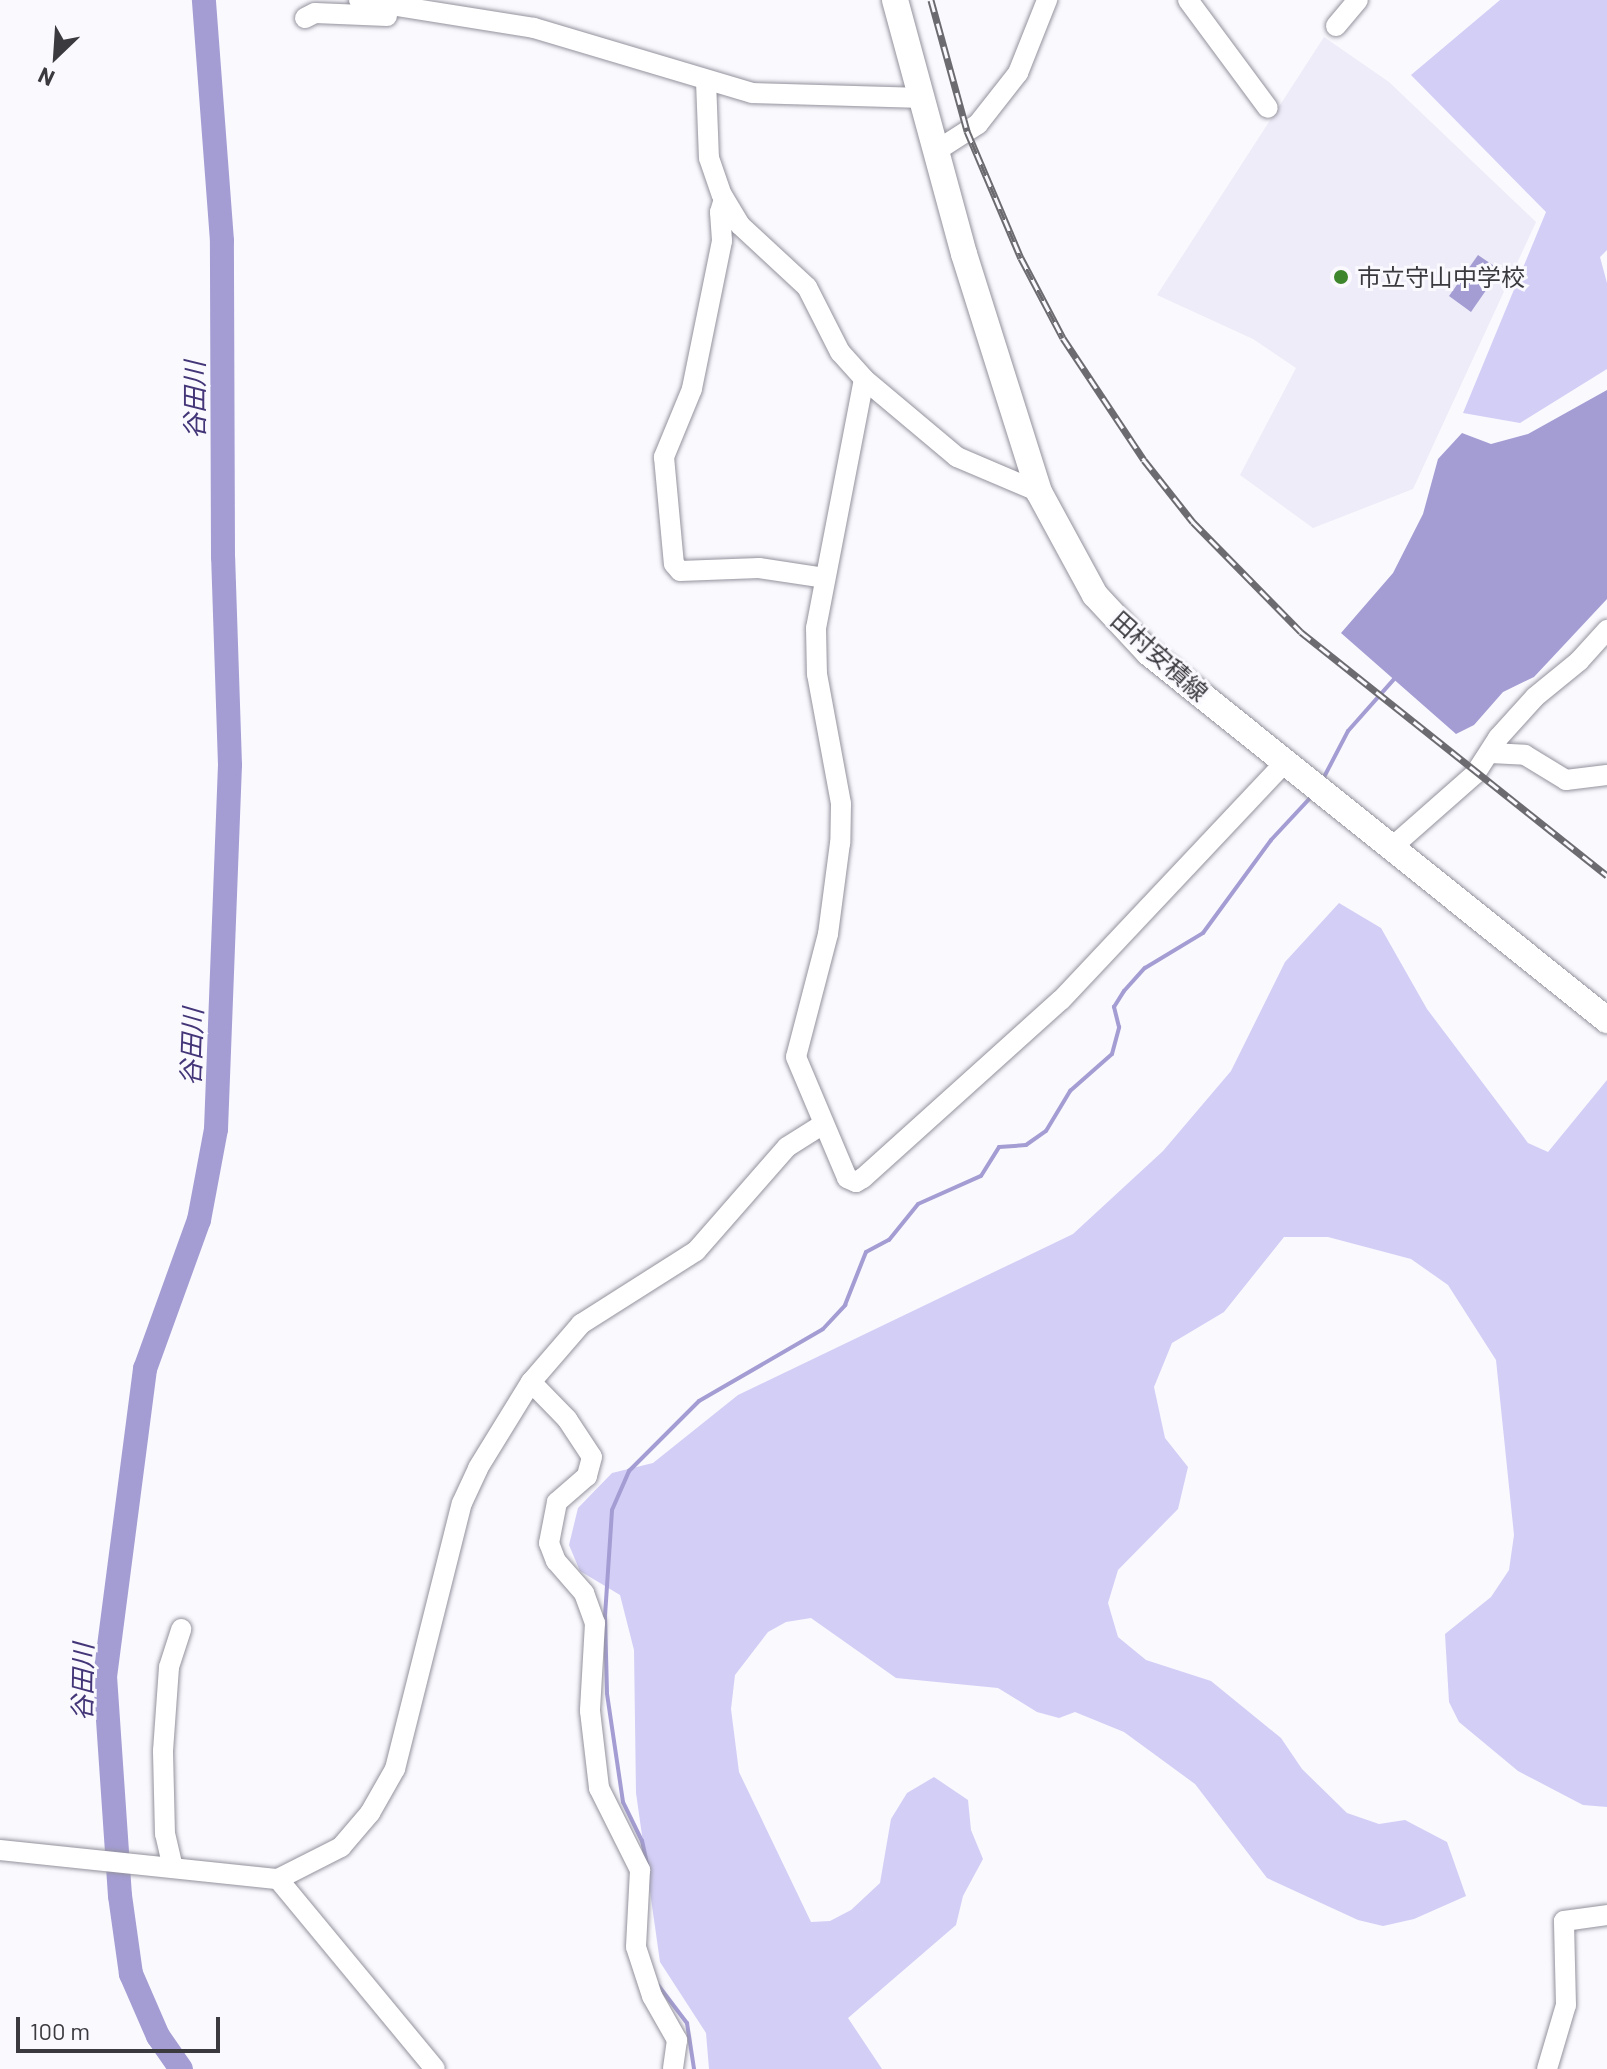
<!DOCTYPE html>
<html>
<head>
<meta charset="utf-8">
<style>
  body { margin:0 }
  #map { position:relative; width:1607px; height:2069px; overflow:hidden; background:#faf9fe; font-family:Barlow,"Noto Sans JP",sans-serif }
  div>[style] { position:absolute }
  .built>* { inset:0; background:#edecf8 }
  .green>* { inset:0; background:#d2cef6 }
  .water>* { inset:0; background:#a39dd3 }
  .stream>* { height:4px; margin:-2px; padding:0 2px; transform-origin:2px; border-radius:2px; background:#a39dd3 }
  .river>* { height:24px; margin:-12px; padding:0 12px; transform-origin:12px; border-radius:12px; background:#a39dd3 }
  .roads { filter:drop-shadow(0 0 2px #93929d) drop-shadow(0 0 2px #93929d) }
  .minor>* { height:20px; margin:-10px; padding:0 10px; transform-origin:10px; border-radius:10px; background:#fff }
  .major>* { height:26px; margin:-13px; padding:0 13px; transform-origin:13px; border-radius:13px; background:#fff }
  .rail>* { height:7px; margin-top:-3.5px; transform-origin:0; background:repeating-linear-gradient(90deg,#faf9fe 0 12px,#6c6b70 0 24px); box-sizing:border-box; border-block:2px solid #6c6b70 }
  .dots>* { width:22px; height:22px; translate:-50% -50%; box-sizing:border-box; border:4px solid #faf9fe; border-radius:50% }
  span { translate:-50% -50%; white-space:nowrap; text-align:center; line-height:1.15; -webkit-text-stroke:6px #faf9fe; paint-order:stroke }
  .poi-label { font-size:24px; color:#3b3a3f }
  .left { translate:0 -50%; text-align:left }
  .street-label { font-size:24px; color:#3b3a3f }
  .water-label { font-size:26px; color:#433577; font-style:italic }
  .north { position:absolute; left:16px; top:16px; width:80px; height:80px; -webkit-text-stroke:6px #faf9fe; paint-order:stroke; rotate:205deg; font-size:22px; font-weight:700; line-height:32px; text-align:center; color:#3b3a3f }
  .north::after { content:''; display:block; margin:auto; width:28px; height:36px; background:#3b3a3f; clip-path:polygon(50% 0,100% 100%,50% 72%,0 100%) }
  .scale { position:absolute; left:16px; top:2017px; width:204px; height:36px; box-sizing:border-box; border:4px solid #3b3a3f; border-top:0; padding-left:10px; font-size:24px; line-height:28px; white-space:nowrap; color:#3b3a3f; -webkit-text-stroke:6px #faf9fe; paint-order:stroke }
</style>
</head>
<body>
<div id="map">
  <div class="built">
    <i style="clip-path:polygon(1324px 37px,1389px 82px,1536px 222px,1413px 489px,1313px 528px,1240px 475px,1296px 368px,1253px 339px,1157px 295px)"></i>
  </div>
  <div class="green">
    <i style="clip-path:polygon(1500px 0,1607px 0,1607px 250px,1600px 257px,1607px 283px,1607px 369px,1520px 423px,1463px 413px,1546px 212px,1411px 75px)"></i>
    <i style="clip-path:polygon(1339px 903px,1381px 928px,1427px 1009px,1528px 1143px,1548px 1152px,1607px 1080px,1607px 1807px,1583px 1805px,1518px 1771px,1459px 1722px,1449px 1702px,1445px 1634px,1491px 1597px,1509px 1570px,1514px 1535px,1496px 1360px,1448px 1285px,1411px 1259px,1328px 1237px,1284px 1237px,1224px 1312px,1172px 1343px,1154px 1387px,1165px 1438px,1188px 1467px,1178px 1509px,1118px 1570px,1108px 1603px,1118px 1637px,1146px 1660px,1211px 1681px,1281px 1738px,1302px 1769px,1347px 1813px,1379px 1824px,1405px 1820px,1447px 1842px,1466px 1896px,1414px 1919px,1383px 1926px,1358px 1920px,1267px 1878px,1195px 1784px,1124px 1732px,1075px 1712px,1059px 1718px,1037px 1712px,998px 1688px,896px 1678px,811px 1618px,786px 1622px,768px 1632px,735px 1675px,731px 1709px,739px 1772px,811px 1922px,830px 1921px,851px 1910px,880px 1883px,891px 1819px,907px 1793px,934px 1777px,968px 1800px,971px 1830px,983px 1859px,963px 1896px,956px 1925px,848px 2018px,882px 2069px,709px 2069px,706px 2033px,660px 1962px,636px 1793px,634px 1650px,620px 1595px,580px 1571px,569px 1545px,578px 1508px,612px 1473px,653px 1463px,738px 1395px,1073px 1234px,1163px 1151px,1231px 1071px,1285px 962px)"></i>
  </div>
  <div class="water">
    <i style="clip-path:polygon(1478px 255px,1500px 270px,1471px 312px,1449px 296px)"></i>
    <i style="clip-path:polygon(1607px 390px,1607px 599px,1534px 677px,1503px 692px,1474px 725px,1456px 734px,1341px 633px,1393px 573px,1423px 514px,1438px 459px,1462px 433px,1491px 444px,1528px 434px)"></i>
  </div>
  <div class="stream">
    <i style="left:1323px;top:779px;width:54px;rotate:-62.5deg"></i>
    <i style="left:1348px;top:731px;width:72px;rotate:-48.4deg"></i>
    <i style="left:647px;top:1864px;width:24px;rotate:-102deg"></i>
    <i style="left:642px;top:1841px;width:43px;rotate:-116deg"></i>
    <i style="left:623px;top:1802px;width:110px;rotate:-98.4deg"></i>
    <i style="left:607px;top:1693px;width:77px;rotate:-91.5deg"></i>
    <i style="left:605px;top:1616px;width:106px;rotate:-86.2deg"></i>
    <i style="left:612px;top:1510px;width:43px;rotate:-66.4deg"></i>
    <i style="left:629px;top:1471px;width:99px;rotate:-45deg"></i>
    <i style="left:699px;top:1401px;width:143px;rotate:-30.1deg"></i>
    <i style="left:823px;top:1329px;width:33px;rotate:-47deg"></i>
    <i style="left:845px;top:1305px;width:57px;rotate:-68.4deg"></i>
    <i style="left:866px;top:1252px;width:26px;rotate:-28deg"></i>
    <i style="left:889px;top:1240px;width:46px;rotate:-51.1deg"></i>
    <i style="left:918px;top:1204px;width:69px;rotate:-24deg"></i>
    <i style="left:981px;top:1176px;width:34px;rotate:-58deg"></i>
    <i style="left:999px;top:1147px;width:27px;rotate:-4deg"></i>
    <i style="left:1026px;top:1145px;width:24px;rotate:-35deg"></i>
    <i style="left:1046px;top:1131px;width:47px;rotate:-59deg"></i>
    <i style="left:1070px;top:1091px;width:56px;rotate:-41.4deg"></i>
    <i style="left:1112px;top:1054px;width:28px;rotate:-75deg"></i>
    <i style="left:1119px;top:1027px;width:21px;rotate:-104deg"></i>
    <i style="left:1114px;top:1007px;width:19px;rotate:-58deg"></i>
    <i style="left:1124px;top:991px;width:31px;rotate:-48deg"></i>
    <i style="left:1145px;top:968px;width:68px;rotate:-31.1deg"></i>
    <i style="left:1203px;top:933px;width:115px;rotate:-53.8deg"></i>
    <i style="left:1271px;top:840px;width:59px;rotate:-47.1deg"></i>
    <i style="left:658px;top:1985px;width:48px;rotate:52.7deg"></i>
    <i style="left:687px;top:2023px;width:47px;rotate:81.3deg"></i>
  </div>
  <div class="river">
    <i style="left:181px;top:2069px;width:40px;rotate:-124.9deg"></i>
    <i style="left:158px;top:2036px;width:68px;rotate:-113.5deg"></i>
    <i style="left:131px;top:1974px;width:79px;rotate:-98deg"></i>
    <i style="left:120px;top:1896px;width:220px;rotate:-93.9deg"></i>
    <i style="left:105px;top:1677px;width:311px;rotate:-82.6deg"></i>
    <i style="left:145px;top:1369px;width:158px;rotate:-70.1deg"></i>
    <i style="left:199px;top:1220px;width:93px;rotate:-79.4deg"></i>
    <i style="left:216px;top:1129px;width:364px;rotate:-87.8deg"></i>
    <i style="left:230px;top:765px;width:208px;rotate:-91.9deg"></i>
    <i style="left:223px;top:557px;width:316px;rotate:-90.2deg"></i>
    <i style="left:222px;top:241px;width:242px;rotate:-94.3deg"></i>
  </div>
  <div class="roads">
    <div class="minor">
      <i style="left:359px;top:0;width:177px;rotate:9.1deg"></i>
      <i style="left:534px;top:28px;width:227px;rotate:16.6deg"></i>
      <i style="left:752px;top:93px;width:170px;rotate:1.7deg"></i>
      <i style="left:1188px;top:0;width:134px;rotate:53.5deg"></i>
      <i style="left:305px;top:18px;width:11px;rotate:-27deg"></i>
      <i style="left:315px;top:13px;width:72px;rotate:2.4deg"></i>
      <i style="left:1336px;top:26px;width:34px;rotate:-50deg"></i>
      <i style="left:706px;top:81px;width:77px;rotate:87.8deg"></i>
      <i style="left:709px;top:158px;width:39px;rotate:71deg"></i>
      <i style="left:722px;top:195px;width:35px;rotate:59deg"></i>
      <i style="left:740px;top:225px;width:91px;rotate:42.8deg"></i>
      <i style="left:807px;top:287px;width:73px;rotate:63.1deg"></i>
      <i style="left:840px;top:352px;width:36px;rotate:48deg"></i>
      <i style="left:864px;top:379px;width:254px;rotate:100.9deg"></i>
      <i style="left:816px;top:628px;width:46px;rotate:88.8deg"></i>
      <i style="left:817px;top:674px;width:132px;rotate:79.5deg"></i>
      <i style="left:841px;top:804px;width:39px;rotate:91deg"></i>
      <i style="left:840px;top:843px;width:92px;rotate:97.5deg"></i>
      <i style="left:828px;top:934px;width:127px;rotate:104.6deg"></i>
      <i style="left:796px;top:1057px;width:131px;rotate:67.1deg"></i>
      <i style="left:847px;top:1178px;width:10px;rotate:24deg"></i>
      <i style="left:856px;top:1182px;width:8px;rotate:-30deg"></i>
      <i style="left:863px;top:1178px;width:266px;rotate:-42deg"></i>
      <i style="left:1061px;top:1000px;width:327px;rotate:-46.7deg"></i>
      <i style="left:936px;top:151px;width:50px;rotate:-32.7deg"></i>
      <i style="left:978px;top:124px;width:65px;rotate:-51.9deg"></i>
      <i style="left:1018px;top:73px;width:79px;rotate:-68.3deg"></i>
      <i style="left:724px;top:199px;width:14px;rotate:107deg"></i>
      <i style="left:720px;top:212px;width:29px;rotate:86deg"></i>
      <i style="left:722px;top:241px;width:151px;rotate:101.5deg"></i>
      <i style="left:692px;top:389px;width:74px;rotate:112.4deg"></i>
      <i style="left:664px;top:457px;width:107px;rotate:84.7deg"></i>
      <i style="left:674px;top:564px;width:9px;rotate:49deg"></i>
      <i style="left:680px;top:571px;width:79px;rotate:-2.2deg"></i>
      <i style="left:759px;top:568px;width:66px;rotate:8.7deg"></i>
      <i style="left:864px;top:379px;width:121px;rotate:40deg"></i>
      <i style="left:957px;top:457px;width:89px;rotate:23.1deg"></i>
      <i style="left:1490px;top:753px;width:35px;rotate:3deg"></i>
      <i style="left:1525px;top:755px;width:48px;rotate:31.4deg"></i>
      <i style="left:1566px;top:780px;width:41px;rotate:-7deg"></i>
      <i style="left:1391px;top:848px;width:112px;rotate:-41.4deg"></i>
      <i style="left:1475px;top:774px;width:43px;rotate:-57.4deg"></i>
      <i style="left:1498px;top:738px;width:55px;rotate:-47.9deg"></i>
      <i style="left:1535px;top:697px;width:57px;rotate:-39.3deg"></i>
      <i style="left:1579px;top:661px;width:42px;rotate:-47.9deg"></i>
      <i style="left:531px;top:1382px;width:52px;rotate:45.8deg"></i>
      <i style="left:567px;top:1419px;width:45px;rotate:56.7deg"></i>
      <i style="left:592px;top:1457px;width:20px;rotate:105deg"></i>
      <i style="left:587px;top:1476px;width:40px;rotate:139deg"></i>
      <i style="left:557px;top:1502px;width:42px;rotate:101deg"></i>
      <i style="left:549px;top:1543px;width:19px;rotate:69deg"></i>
      <i style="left:556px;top:1561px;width:43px;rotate:48.8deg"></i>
      <i style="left:584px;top:1593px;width:32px;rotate:70deg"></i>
      <i style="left:595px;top:1623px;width:88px;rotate:93.3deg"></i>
      <i style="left:590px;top:1711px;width:78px;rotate:83.3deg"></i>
      <i style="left:599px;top:1788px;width:92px;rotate:63.4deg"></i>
      <i style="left:640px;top:1870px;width:77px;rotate:93deg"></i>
      <i style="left:636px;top:1947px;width:52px;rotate:71.9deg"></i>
      <i style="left:652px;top:1996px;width:51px;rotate:60.4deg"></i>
      <i style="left:677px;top:2040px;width:29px;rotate:98deg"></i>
      <i style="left:0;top:1850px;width:280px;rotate:6deg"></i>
      <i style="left:278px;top:1879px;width:71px;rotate:-26.9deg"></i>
      <i style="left:341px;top:1847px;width:45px;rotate:-49.5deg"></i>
      <i style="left:370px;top:1813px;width:51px;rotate:-60.4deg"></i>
      <i style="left:395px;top:1769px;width:274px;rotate:-75.9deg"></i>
      <i style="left:462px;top:1503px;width:38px;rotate:-65deg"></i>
      <i style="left:478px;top:1468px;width:101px;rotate:-58.4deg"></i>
      <i style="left:531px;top:1382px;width:77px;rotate:-49.2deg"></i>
      <i style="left:581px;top:1324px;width:136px;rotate:-32.4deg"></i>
      <i style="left:696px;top:1251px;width:138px;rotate:-48.8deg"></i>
      <i style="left:787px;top:1147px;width:41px;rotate:-32.2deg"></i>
      <i style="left:173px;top:1868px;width:35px;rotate:-103deg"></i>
      <i style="left:165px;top:1834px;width:83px;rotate:-91.4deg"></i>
      <i style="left:163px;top:1751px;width:84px;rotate:-85.9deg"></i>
      <i style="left:169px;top:1667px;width:40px;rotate:-72deg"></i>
      <i style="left:278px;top:1879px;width:246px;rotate:50.4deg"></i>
      <i style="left:1547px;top:2069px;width:67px;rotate:-73.5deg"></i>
      <i style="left:1566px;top:2005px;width:84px;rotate:-91.4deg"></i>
      <i style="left:1564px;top:1921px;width:43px;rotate:-7.9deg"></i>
    </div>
    <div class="major">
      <i style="left:895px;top:0;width:263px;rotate:74.8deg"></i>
      <i style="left:964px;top:254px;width:250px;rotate:72.5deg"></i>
      <i style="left:1039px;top:492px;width:117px;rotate:61.5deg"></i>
      <i style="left:1095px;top:595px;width:79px;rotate:47deg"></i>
      <i style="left:1149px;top:653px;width:587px;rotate:38.71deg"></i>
    </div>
  </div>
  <div class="rail">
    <i style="left:931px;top:0;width:136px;rotate:74.6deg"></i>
    <i style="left:967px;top:131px;width:138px;rotate:67deg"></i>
    <i style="left:1021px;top:258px;width:90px;rotate:62.3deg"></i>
    <i style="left:1063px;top:338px;width:146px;rotate:56.4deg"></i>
    <i style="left:1144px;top:460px;width:79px;rotate:51.7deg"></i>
    <i style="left:1193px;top:522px;width:154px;rotate:45.5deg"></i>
    <i style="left:1301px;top:632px;width:391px;rotate:38.5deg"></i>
  </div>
  <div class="dots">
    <i style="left:1341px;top:277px;background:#3d862c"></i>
  </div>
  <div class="poi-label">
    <span class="left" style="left:1357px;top:277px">市立守山中学校</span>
  </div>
  <div class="street-label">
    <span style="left:1160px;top:656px;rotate:42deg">田村安積線</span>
  </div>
  <div class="water-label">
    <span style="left:194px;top:400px;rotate:-90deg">谷田川</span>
    <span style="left:191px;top:1047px;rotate:-88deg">谷田川</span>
    <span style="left:82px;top:1682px;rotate:-89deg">谷田川</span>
  </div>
  <div class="north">N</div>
  <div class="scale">100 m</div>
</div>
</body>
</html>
